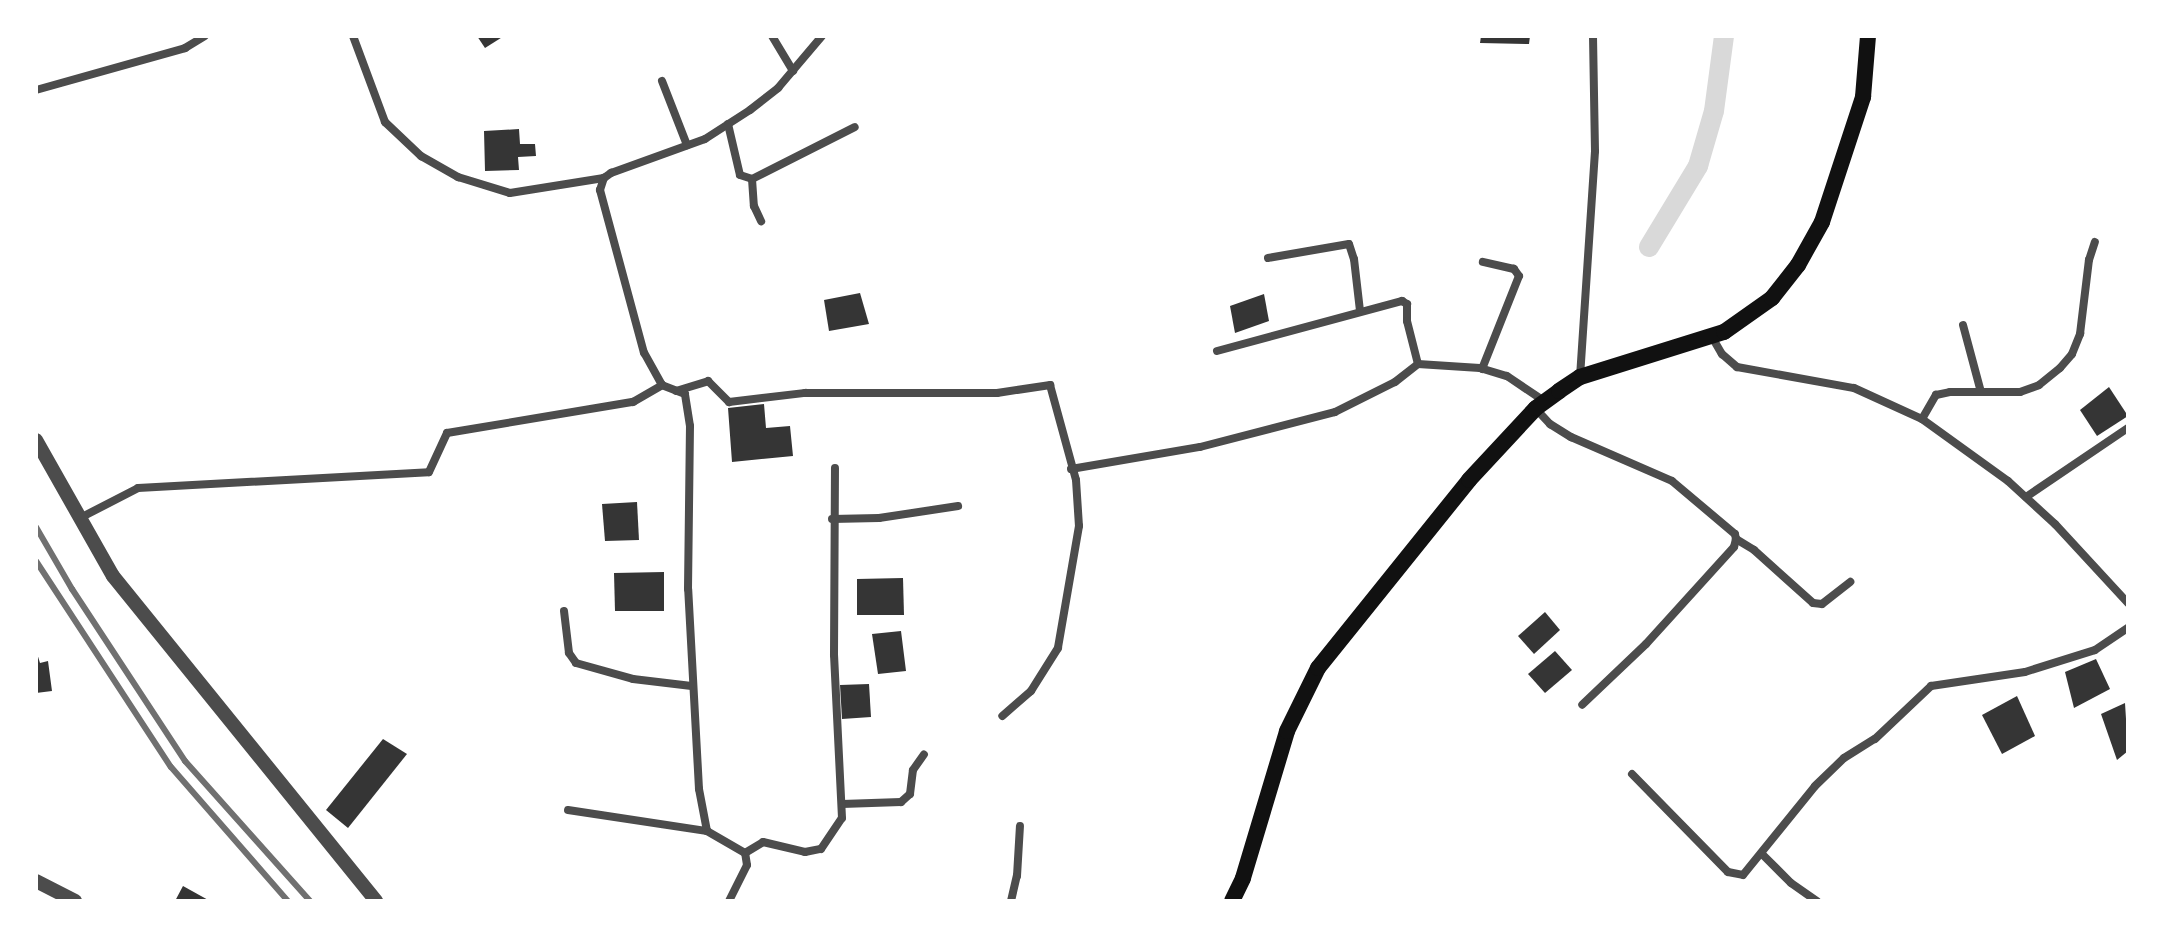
<!DOCTYPE html>
<html>
<head>
<meta charset="utf-8">
<style>
  body { margin:0 }
  #map { position:relative; width:2164px; height:937px; overflow:hidden; background:#fff; font-family:"DejaVu Sans",sans-serif }
  div>[style] { position:absolute }
  .canal>* { height:20px; margin:-10px; padding:0 10px; transform-origin:10px; border-radius:10px; background:#d9d9d9 }
  .building>* { inset:0; background:#353535 }
  .minor>* { height:8px; margin:-4px; padding:0 4px; transform-origin:4px; border-radius:4px; background:#4c4c4c }
  .tertiary>* { height:14px; margin:-7px; padding:0 7px; transform-origin:7px; border-radius:7px; background:#4c4c4c }
  .secondary>* { height:16px; margin:-8px; padding:0 8px; transform-origin:8px; border-radius:8px; background:#111 }
  .rail>* { height:6px; margin:-3px; padding:0 3px; transform-origin:3px; border-radius:3px; background:#707070 }
  span { translate:-50% -50%; white-space:nowrap; text-align:center; line-height:1.15; -webkit-text-stroke:8px #fff; paint-order:stroke }
  .frame { position:absolute; inset:0; border:38px solid #fff; pointer-events:none }
</style>
</head>
<body>
<div id="map">
  <div class="canal">
    <i style="left:1649px;top:247px;width:95px;rotate:-58.8deg"></i>
    <i style="left:1698px;top:166px;width:57px;rotate:-73.8deg"></i>
    <i style="left:1714px;top:111px;width:76px;rotate:-82.4deg"></i>
  </div>
  <div class="building">
    <i style="clip-path:polygon(477px 36px,504px 36px,485px 48px)"></i>
    <i style="clip-path:polygon(1481px 36px,1530px 36px,1529px 44px,1480px 43px)"></i>
    <i style="clip-path:polygon(519px 129px,520px 144px,535px 144px,536px 156px,518px 157px,519px 170px,485px 171px,484px 131px)"></i>
    <i style="clip-path:polygon(860px 293px,869px 324px,829px 331px,824px 300px)"></i>
    <i style="clip-path:polygon(1264px 294px,1269px 321px,1235px 333px,1230px 306px)"></i>
    <i style="clip-path:polygon(2109px 387px,2128px 416px,2097px 436px,2080px 410px)"></i>
    <i style="clip-path:polygon(764px 404px,766px 428px,790px 426px,793px 456px,732px 462px,728px 408px)"></i>
    <i style="clip-path:polygon(637px 502px,639px 540px,605px 541px,602px 504px)"></i>
    <i style="clip-path:polygon(664px 572px,664px 611px,615px 611px,614px 573px)"></i>
    <i style="clip-path:polygon(903px 578px,904px 615px,857px 615px,857px 579px)"></i>
    <i style="clip-path:polygon(1545px 612px,1560px 630px,1534px 654px,1518px 636px)"></i>
    <i style="clip-path:polygon(901px 631px,906px 671px,878px 674px,872px 634px)"></i>
    <i style="clip-path:polygon(36px 650px,40px 663px,48px 661px,52px 691px,36px 693px)"></i>
    <i style="clip-path:polygon(1555px 651px,1572px 670px,1545px 693px,1528px 674px)"></i>
    <i style="clip-path:polygon(2096px 659px,2110px 689px,2074px 708px,2065px 672px)"></i>
    <i style="clip-path:polygon(869px 684px,871px 717px,842px 719px,840px 685px)"></i>
    <i style="clip-path:polygon(2017px 696px,2035px 736px,2002px 754px,1982px 715px)"></i>
    <i style="clip-path:polygon(2125px 703px,2128px 751px,2117px 760px,2101px 714px)"></i>
    <i style="clip-path:polygon(383px 739px,407px 754px,348px 828px,326px 810px)"></i>
    <i style="clip-path:polygon(183px 886px,210px 901px,175px 901px)"></i>
  </div>
  <div class="minor">
    <i style="left:353px;top:36px;width:92px;rotate:69.6deg"></i>
    <i style="left:385px;top:122px;width:50px;rotate:43.4deg"></i>
    <i style="left:421px;top:156px;width:43px;rotate:29.6deg"></i>
    <i style="left:458px;top:177px;width:54px;rotate:17.1deg"></i>
    <i style="left:510px;top:193px;width:95px;rotate:-9.1deg"></i>
    <i style="left:772px;top:36px;width:41px;rotate:59deg"></i>
    <i style="left:662px;top:81px;width:69px;rotate:68.7deg"></i>
    <i style="left:36px;top:90px;width:155px;rotate:-15.7deg"></i>
    <i style="left:185px;top:48px;width:23px;rotate:-31deg"></i>
    <i style="left:728px;top:124px;width:52px;rotate:76.8deg"></i>
    <i style="left:740px;top:175px;width:13px;rotate:18deg"></i>
    <i style="left:752px;top:179px;width:115px;rotate:-26.8deg"></i>
    <i style="left:752px;top:179px;width:27px;rotate:86deg"></i>
    <i style="left:754px;top:206px;width:17px;rotate:65deg"></i>
    <i style="left:1268px;top:258px;width:82px;rotate:-9.8deg"></i>
    <i style="left:1349px;top:244px;width:16px;rotate:72deg"></i>
    <i style="left:1354px;top:259px;width:52px;rotate:83.4deg"></i>
    <i style="left:1963px;top:325px;width:69px;rotate:75deg"></i>
    <i style="left:1712px;top:337px;width:20px;rotate:60deg"></i>
    <i style="left:1722px;top:354px;width:20px;rotate:41deg"></i>
    <i style="left:1737px;top:367px;width:119px;rotate:10.2deg"></i>
    <i style="left:1854px;top:388px;width:75px;rotate:24.5deg"></i>
    <i style="left:1922px;top:419px;width:106px;rotate:35.8deg"></i>
    <i style="left:2008px;top:481px;width:64px;rotate:42.5deg"></i>
    <i style="left:2055px;top:524px;width:108px;rotate:47.3deg"></i>
    <i style="left:1217px;top:351px;width:192px;rotate:-15.1deg"></i>
    <i style="left:1402px;top:301px;width:6px;rotate:31deg"></i>
    <i style="left:1407px;top:304px;width:17px;rotate:90deg"></i>
    <i style="left:1407px;top:321px;width:44px;rotate:75.7deg"></i>
    <i style="left:1482px;top:369px;width:100px;rotate:-68.3deg"></i>
    <i style="left:1519px;top:276px;width:9px;rotate:-126deg"></i>
    <i style="left:1514px;top:269px;width:32px;rotate:-167deg"></i>
    <i style="left:1580px;top:377px;width:226px;rotate:-86.2deg"></i>
    <i style="left:1595px;top:151px;width:115px;rotate:-91deg"></i>
    <i style="left:676px;top:391px;width:34px;rotate:-17deg"></i>
    <i style="left:708px;top:381px;width:30px;rotate:45deg"></i>
    <i style="left:729px;top:402px;width:77px;rotate:-6.8deg"></i>
    <i style="left:805px;top:393px;width:192px"></i>
    <i style="left:997px;top:393px;width:54px;rotate:-8.6deg"></i>
    <i style="left:1050px;top:385px;width:98px;rotate:74.7deg"></i>
    <i style="left:1076px;top:480px;width:46px;rotate:86.3deg"></i>
    <i style="left:1079px;top:526px;width:124px;rotate:99.8deg"></i>
    <i style="left:1058px;top:648px;width:51px;rotate:122.1deg"></i>
    <i style="left:1031px;top:691px;width:38px;rotate:139deg"></i>
    <i style="left:1536px;top:409px;width:21px;rotate:47deg"></i>
    <i style="left:1550px;top:424px;width:25px;rotate:32deg"></i>
    <i style="left:1571px;top:437px;width:110px;rotate:23.5deg"></i>
    <i style="left:1672px;top:481px;width:82px;rotate:40.1deg"></i>
    <i style="left:1735px;top:534px;width:5px;rotate:79deg"></i>
    <i style="left:1736px;top:539px;width:8px;rotate:104deg"></i>
    <i style="left:1734px;top:547px;width:131px;rotate:132.2deg"></i>
    <i style="left:1646px;top:644px;width:88px;rotate:136.4deg"></i>
    <i style="left:1922px;top:419px;width:28px;rotate:-60deg"></i>
    <i style="left:1936px;top:395px;width:14px;rotate:-12deg"></i>
    <i style="left:1950px;top:392px;width:70px"></i>
    <i style="left:2020px;top:392px;width:20px;rotate:-20deg"></i>
    <i style="left:2039px;top:385px;width:27px;rotate:-39deg"></i>
    <i style="left:2060px;top:368px;width:18px;rotate:-49deg"></i>
    <i style="left:2072px;top:354px;width:22px;rotate:-68deg"></i>
    <i style="left:2080px;top:334px;width:75px;rotate:-83.1deg"></i>
    <i style="left:2089px;top:260px;width:19px;rotate:-72deg"></i>
    <i style="left:1071px;top:469px;width:131px;rotate:-9.7deg"></i>
    <i style="left:1200px;top:447px;width:139px;rotate:-14.5deg"></i>
    <i style="left:1335px;top:412px;width:67px;rotate:-26.6deg"></i>
    <i style="left:1395px;top:382px;width:29px;rotate:-38deg"></i>
    <i style="left:1418px;top:364px;width:62px;rotate:3.7deg"></i>
    <i style="left:1480px;top:368px;width:28px;rotate:17deg"></i>
    <i style="left:1507px;top:376px;width:45px;rotate:34deg"></i>
    <i style="left:2026px;top:497px;width:123px;rotate:-34.1deg"></i>
    <i style="left:80px;top:518px;width:65px;rotate:-27.3deg"></i>
    <i style="left:138px;top:488px;width:291px;rotate:-3.1deg"></i>
    <i style="left:429px;top:472px;width:43px;rotate:-65.2deg"></i>
    <i style="left:447px;top:433px;width:189px;rotate:-9.5deg"></i>
    <i style="left:633px;top:402px;width:34px;rotate:-30deg"></i>
    <i style="left:832px;top:519px;width:47px;rotate:-1.2deg"></i>
    <i style="left:879px;top:518px;width:80px;rotate:-8.6deg"></i>
    <i style="left:1736px;top:539px;width:21px;rotate:31deg"></i>
    <i style="left:1754px;top:550px;width:79px;rotate:41.9deg"></i>
    <i style="left:1813px;top:603px;width:9px;rotate:6deg"></i>
    <i style="left:1822px;top:604px;width:36px;rotate:-38deg"></i>
    <i style="left:564px;top:611px;width:42px;rotate:83.2deg"></i>
    <i style="left:569px;top:653px;width:12px;rotate:55deg"></i>
    <i style="left:576px;top:663px;width:59px;rotate:15.7deg"></i>
    <i style="left:633px;top:679px;width:59px;rotate:6.8deg"></i>
    <i style="left:1632px;top:774px;width:137px;rotate:45.6deg"></i>
    <i style="left:1728px;top:872px;width:15px;rotate:11deg"></i>
    <i style="left:1743px;top:875px;width:114px;rotate:-51deg"></i>
    <i style="left:1815px;top:786px;width:40px;rotate:-44deg"></i>
    <i style="left:1844px;top:758px;width:36px;rotate:-32deg"></i>
    <i style="left:1875px;top:739px;width:77px;rotate:-43.4deg"></i>
    <i style="left:1931px;top:686px;width:95px;rotate:-8.5deg"></i>
    <i style="left:2025px;top:672px;width:73px;rotate:-17.4deg"></i>
    <i style="left:2095px;top:650px;width:40px;rotate:-34deg"></i>
    <i style="left:842px;top:804px;width:59px;rotate:-1.9deg"></i>
    <i style="left:901px;top:802px;width:12px;rotate:-42deg"></i>
    <i style="left:910px;top:794px;width:24px;rotate:-83deg"></i>
    <i style="left:913px;top:770px;width:19px;rotate:-55deg"></i>
    <i style="left:568px;top:810px;width:141px;rotate:8.6deg"></i>
    <i style="left:745px;top:853px;width:21px;rotate:-31deg"></i>
    <i style="left:763px;top:842px;width:43px;rotate:13.4deg"></i>
    <i style="left:805px;top:852px;width:16px;rotate:-11deg"></i>
    <i style="left:821px;top:849px;width:37px;rotate:-56deg"></i>
    <i style="left:842px;top:818px;width:163px;rotate:-92.8deg"></i>
    <i style="left:834px;top:655px;width:187px;rotate:-89.7deg"></i>
    <i style="left:1762px;top:854px;width:41px;rotate:45deg"></i>
    <i style="left:1791px;top:883px;width:32px;rotate:35deg"></i>
    <i style="left:729px;top:901px;width:40px;rotate:-63.4deg"></i>
    <i style="left:747px;top:865px;width:12px;rotate:-99deg"></i>
    <i style="left:745px;top:853px;width:44px;rotate:-149.9deg"></i>
    <i style="left:707px;top:831px;width:43px;rotate:-100.8deg"></i>
    <i style="left:699px;top:789px;width:200px;rotate:-93.1deg"></i>
    <i style="left:688px;top:589px;width:163px;rotate:-89.3deg"></i>
    <i style="left:690px;top:426px;width:32px;rotate:-99deg"></i>
    <i style="left:685px;top:394px;width:25px;rotate:-159deg"></i>
    <i style="left:662px;top:385px;width:37px;rotate:-119deg"></i>
    <i style="left:644px;top:353px;width:169px;rotate:-105.1deg"></i>
    <i style="left:600px;top:190px;width:13px;rotate:-72deg"></i>
    <i style="left:604px;top:178px;width:9px;rotate:-36deg"></i>
    <i style="left:611px;top:173px;width:100px;rotate:-19.9deg"></i>
    <i style="left:705px;top:139px;width:54px;rotate:-32.8deg"></i>
    <i style="left:750px;top:110px;width:36px;rotate:-38deg"></i>
    <i style="left:778px;top:88px;width:68px;rotate:-49.8deg"></i>
    <i style="left:1011px;top:901px;width:26px;rotate:-77deg"></i>
    <i style="left:1017px;top:876px;width:50px;rotate:-86.6deg"></i>
  </div>
  <div class="tertiary">
    <i style="left:36px;top:440px;width:156px;rotate:60.5deg"></i>
    <i style="left:113px;top:576px;width:418px;rotate:51deg"></i>
    <i style="left:36px;top:881px;width:44px;rotate:27.1deg"></i>
  </div>
  <div class="secondary">
    <i style="left:1232px;top:901px;width:25px;rotate:-64deg"></i>
    <i style="left:1243px;top:878px;width:153px;rotate:-73.3deg"></i>
    <i style="left:1287px;top:731px;width:70px;rotate:-63.8deg"></i>
    <i style="left:1318px;top:668px;width:241px;rotate:-51.2deg"></i>
    <i style="left:1469px;top:480px;width:98px;rotate:-47.1deg"></i>
    <i style="left:1536px;top:408px;width:29px;rotate:-36deg"></i>
    <i style="left:1559px;top:391px;width:25px;rotate:-34deg"></i>
    <i style="left:1580px;top:377px;width:151px;rotate:-17.4deg"></i>
    <i style="left:1724px;top:332px;width:59px;rotate:-35.3deg"></i>
    <i style="left:1772px;top:298px;width:42px;rotate:-51.8deg"></i>
    <i style="left:1798px;top:265px;width:49px;rotate:-60.8deg"></i>
    <i style="left:1822px;top:222px;width:132px;rotate:-71.8deg"></i>
    <i style="left:1863px;top:97px;width:61px;rotate:-85.3deg"></i>
  </div>
  <div class="rail">
    <i style="left:36px;top:527px;width:72px;rotate:59.9deg"></i>
    <i style="left:72px;top:589px;width:206px;rotate:56.7deg"></i>
    <i style="left:185px;top:761px;width:188px;rotate:48.2deg"></i>
    <i style="left:36px;top:561px;width:246px;rotate:56.8deg"></i>
    <i style="left:171px;top:767px;width:178px;rotate:48.9deg"></i>
  </div>
  <div class="frame"></div>
</div>
</body>
</html>
